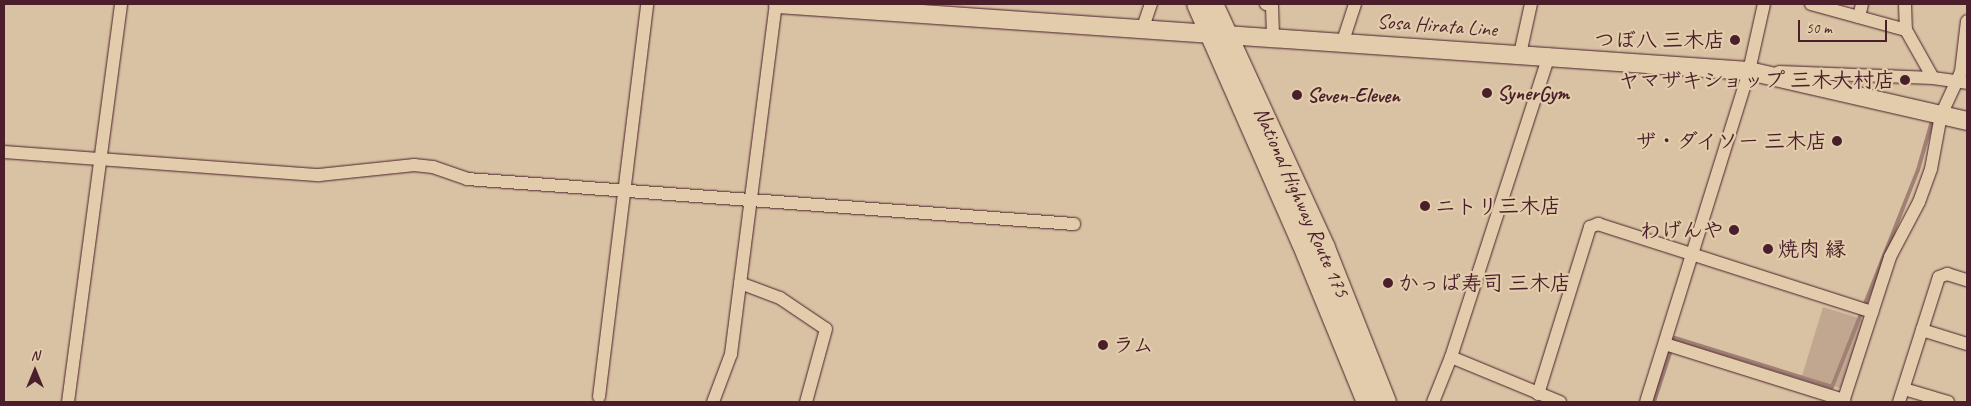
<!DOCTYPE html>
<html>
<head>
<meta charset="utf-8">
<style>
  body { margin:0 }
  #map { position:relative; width:1971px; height:406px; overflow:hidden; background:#d9c2a3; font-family:Caveat,"Klee One",sans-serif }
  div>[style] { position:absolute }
  .green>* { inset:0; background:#c1a78f }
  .stream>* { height:4px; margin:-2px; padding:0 2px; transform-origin:2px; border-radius:2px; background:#a08174 }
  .roads { filter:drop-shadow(0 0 1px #4a1f2b) drop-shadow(0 0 1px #4a1f2b) }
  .minor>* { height:12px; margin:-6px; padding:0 6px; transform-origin:6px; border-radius:6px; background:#e2ccab }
  .secondary>* { height:18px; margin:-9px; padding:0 9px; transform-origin:9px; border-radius:9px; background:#e2ccab }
  .trunk>* { height:20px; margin:-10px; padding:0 10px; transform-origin:10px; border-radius:10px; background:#e2ccab }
  .dots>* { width:14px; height:14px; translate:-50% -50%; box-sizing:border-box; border:2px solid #e2ccab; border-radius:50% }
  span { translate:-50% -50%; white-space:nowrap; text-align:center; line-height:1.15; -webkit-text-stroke:4.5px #e2ccab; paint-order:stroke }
  .street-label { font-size:21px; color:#4a1f2b }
  .poi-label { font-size:21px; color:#4a1f2b; font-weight:700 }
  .right { translate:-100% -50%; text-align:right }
  .left { translate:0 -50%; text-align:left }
  .frame { position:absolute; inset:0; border:5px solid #4a1f2b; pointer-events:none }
  .north { position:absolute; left:10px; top:346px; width:50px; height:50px; -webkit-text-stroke:4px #e2ccab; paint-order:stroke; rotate:0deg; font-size:14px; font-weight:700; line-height:20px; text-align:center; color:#4a1f2b }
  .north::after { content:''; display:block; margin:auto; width:18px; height:22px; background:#4a1f2b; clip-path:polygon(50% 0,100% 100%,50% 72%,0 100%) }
  .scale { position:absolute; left:1798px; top:20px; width:89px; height:22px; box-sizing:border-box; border:2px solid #4a1f2b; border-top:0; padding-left:6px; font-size:15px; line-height:18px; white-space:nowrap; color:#4a1f2b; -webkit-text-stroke:4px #e2ccab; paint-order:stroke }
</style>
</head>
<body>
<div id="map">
  <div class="green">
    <i style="clip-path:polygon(1823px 307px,1862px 319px,1866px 326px,1846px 390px,1802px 376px)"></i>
  </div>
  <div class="stream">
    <i style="left:1654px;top:402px;width:67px;rotate:-71.8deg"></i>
    <i style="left:1675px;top:338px;width:164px;rotate:17.3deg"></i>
    <i style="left:1832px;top:387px;width:233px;rotate:-68.4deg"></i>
    <i style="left:1918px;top:170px;width:51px;rotate:-74.1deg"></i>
  </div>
  <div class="roads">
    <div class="minor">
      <i style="left:1266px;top:4px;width:6px;rotate:18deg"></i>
      <i style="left:1272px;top:6px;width:32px;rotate:88deg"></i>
      <i style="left:1811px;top:4px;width:98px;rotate:15.3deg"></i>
      <i style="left:1905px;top:4px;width:26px;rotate:88deg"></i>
      <i style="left:1906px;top:30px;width:55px;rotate:60.6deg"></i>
      <i style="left:1859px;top:17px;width:13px;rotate:-77deg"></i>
      <i style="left:1142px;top:30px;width:28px;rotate:-71deg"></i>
      <i style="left:1343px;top:41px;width:39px;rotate:-72deg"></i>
      <i style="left:1520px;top:54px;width:51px;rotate:-77.6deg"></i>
      <i style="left:1779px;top:72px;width:154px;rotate:2.2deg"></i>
      <i style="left:1933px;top:78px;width:34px;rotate:8deg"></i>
      <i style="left:4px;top:152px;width:316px;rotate:4.2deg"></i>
      <i style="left:319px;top:175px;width:96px;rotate:-6deg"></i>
      <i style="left:414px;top:165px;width:19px;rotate:6deg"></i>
      <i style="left:433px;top:167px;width:36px;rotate:19deg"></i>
      <i style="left:467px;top:179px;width:609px;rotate:4.24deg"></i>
      <i style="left:740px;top:283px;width:43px;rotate:20.6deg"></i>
      <i style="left:780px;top:298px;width:55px;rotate:34deg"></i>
      <i style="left:826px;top:329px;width:76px;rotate:105.3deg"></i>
      <i style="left:1922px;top:330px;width:47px;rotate:17.3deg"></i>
      <i style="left:1665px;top:344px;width:188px;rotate:17.4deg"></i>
      <i style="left:1451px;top:357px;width:118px;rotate:22.4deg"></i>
      <i style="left:1904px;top:389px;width:46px;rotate:16.5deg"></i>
      <i style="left:1538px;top:394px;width:175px;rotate:-72.7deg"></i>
      <i style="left:1590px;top:227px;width:9px;rotate:-21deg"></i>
      <i style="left:1598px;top:224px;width:288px;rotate:17.8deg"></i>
      <i style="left:599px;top:397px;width:396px;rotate:-83deg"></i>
      <i style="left:68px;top:402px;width:402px;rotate:-82.4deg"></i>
      <i style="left:713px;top:402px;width:51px;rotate:-69.4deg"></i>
      <i style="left:731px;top:354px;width:353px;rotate:-82.7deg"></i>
      <i style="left:1433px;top:402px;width:48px;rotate:-68.2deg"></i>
      <i style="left:1451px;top:357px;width:318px;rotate:-72deg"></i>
      <i style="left:1646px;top:402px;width:347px;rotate:-72.7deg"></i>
      <i style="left:1749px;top:71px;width:69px;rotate:-77.4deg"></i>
      <i style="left:1843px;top:402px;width:152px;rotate:-72deg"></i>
      <i style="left:1890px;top:257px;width:62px;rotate:-62.2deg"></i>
      <i style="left:1919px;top:202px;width:35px;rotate:-70deg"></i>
      <i style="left:1931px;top:169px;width:55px;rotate:-79.5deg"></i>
      <i style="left:1941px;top:115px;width:47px;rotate:-65.1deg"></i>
      <i style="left:1961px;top:72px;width:51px;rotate:-83.3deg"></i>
      <i style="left:1899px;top:402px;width:131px;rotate:-72.3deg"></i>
      <i style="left:1939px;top:277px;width:9px;rotate:-21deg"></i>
      <i style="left:1947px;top:274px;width:21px;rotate:17deg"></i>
    </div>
    <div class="secondary">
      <i style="left:778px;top:4px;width:973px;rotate:3.95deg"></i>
      <i style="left:1749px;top:71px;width:224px;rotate:12.9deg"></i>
    </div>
    <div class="trunk">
      <i style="left:1197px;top:4px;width:261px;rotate:66.3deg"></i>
      <i style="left:1302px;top:243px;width:172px;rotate:67.8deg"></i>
      <i style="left:1213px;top:4px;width:268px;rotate:65.3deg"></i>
      <i style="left:1325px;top:248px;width:166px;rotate:68.4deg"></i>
    </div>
  </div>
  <div class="dots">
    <i style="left:1735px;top:40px;background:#4a1f2b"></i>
    <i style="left:1905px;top:80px;background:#4a1f2b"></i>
    <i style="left:1487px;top:93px;background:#4a1f2b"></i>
    <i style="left:1297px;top:95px;background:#4a1f2b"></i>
    <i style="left:1837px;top:141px;background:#4a1f2b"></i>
    <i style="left:1425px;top:206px;background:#4a1f2b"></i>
    <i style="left:1734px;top:230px;background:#4a1f2b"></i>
    <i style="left:1768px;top:249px;background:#4a1f2b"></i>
    <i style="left:1388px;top:283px;background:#4a1f2b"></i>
    <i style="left:1103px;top:345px;background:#4a1f2b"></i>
  </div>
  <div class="street-label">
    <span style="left:1437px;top:25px;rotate:4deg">Sosa Hirata Line</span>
    <span style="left:1302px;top:202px;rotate:66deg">National Highway Route 175</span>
  </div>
  <div class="poi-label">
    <span class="right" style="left:1725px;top:40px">つぼ八 三木店</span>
    <span class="right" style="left:1895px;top:80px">ヤマザキショップ 三木大村店</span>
    <span class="left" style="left:1497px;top:93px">SynerGym</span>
    <span class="left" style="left:1307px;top:95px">Seven-Eleven</span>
    <span class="right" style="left:1827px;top:141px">ザ・ダイソー 三木店</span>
    <span class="left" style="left:1435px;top:206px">ニトリ三木店</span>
    <span class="right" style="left:1724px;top:230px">わげんや</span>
    <span class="left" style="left:1778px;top:249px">焼肉 縁</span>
    <span class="left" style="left:1398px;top:283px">かっぱ寿司 三木店</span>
    <span class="left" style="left:1113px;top:345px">ラム</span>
  </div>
  <div class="frame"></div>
  <div class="north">N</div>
  <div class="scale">50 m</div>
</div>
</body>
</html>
